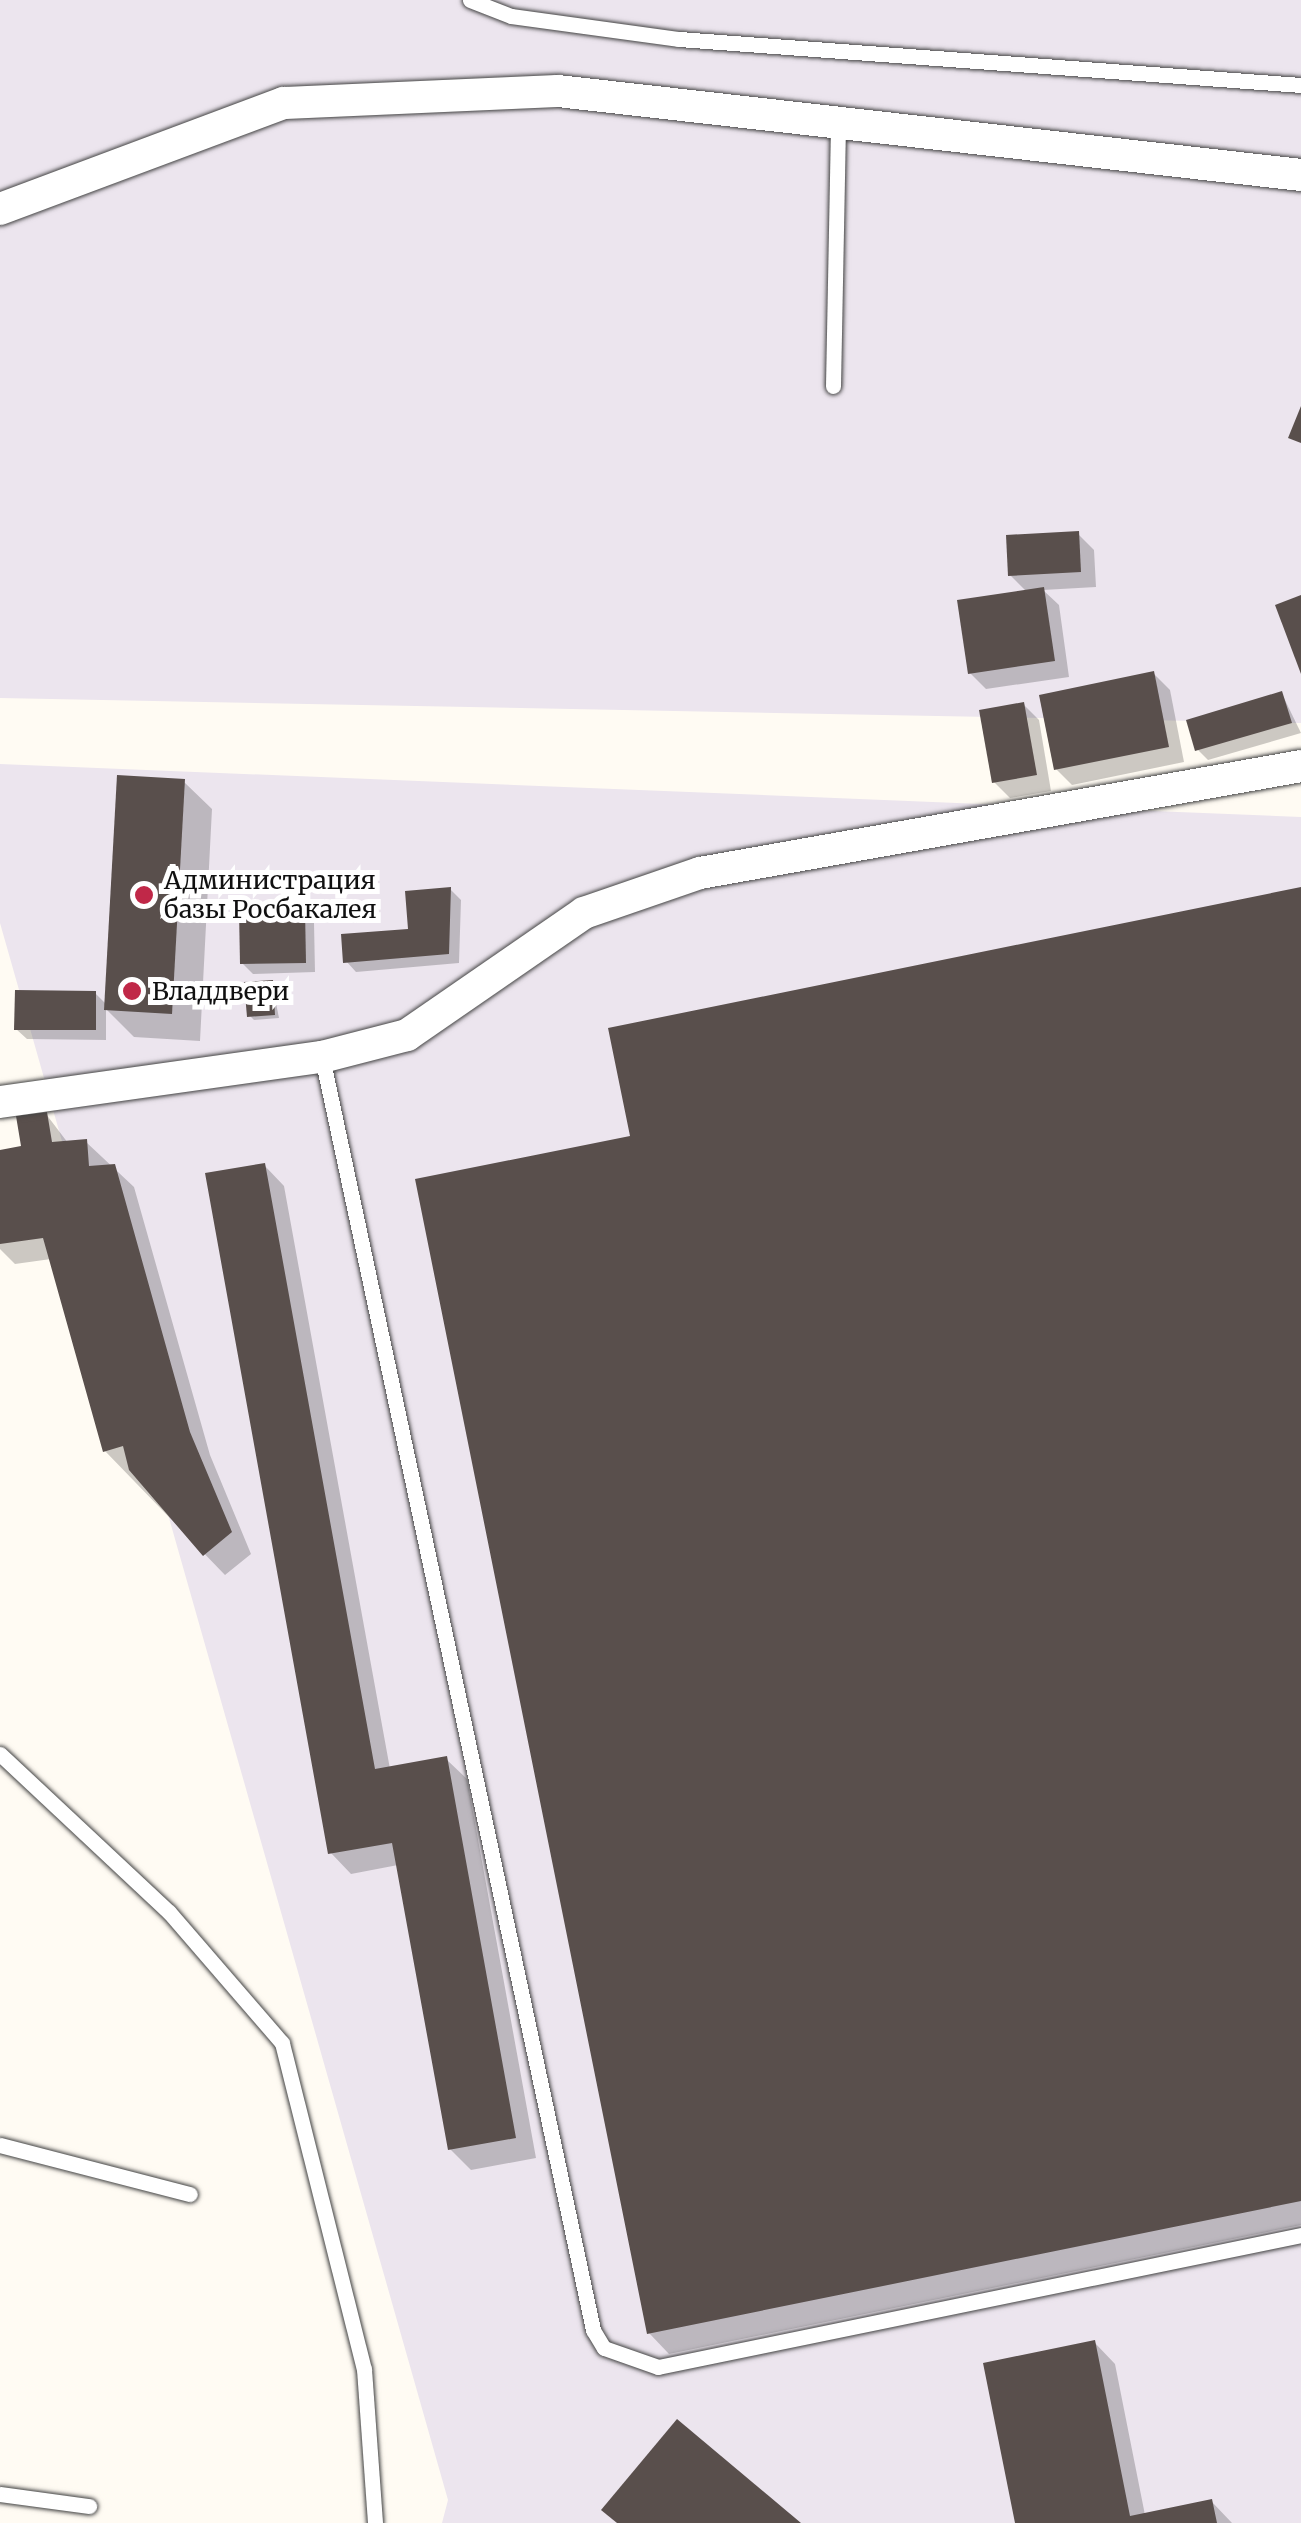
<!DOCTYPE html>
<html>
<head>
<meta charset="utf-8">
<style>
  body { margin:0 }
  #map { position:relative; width:1301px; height:2523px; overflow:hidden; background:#fffbf3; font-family:Merriweather,serif }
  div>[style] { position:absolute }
  .industrial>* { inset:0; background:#ece5ee }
  .shadow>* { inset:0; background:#0003 }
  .building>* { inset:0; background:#594f4c }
  .roads { filter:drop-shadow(0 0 2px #434343) drop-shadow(0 0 2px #434343) }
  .lane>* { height:15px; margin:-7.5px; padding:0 7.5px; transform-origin:7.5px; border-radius:7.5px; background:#fff }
  .street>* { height:32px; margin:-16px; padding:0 16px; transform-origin:16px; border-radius:16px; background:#fff }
  .dots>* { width:28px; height:28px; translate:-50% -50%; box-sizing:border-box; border:5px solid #fff; border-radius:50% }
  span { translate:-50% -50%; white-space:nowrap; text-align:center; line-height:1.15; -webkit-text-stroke:10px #fff; paint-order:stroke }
  .poi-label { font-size:25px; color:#101010 }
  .left { translate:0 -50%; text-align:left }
</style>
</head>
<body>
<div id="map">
  <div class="industrial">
    <i style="clip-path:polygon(0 0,1301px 0,1301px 723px,0 698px)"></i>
    <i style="clip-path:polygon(0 764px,1301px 817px,1301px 2523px,442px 2523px,448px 2500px,0 923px)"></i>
  </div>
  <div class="shadow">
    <i style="clip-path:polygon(1078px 534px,1094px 550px,1096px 587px,1043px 590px,1059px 605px,1069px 677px,986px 689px,970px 673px,1027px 592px,1010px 575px)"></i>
    <i style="clip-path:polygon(1154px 674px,1170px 690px,1184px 762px,1072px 785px,1056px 769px)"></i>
    <i style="clip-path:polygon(1282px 694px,1301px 733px,1208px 760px,1197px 749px)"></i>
    <i style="clip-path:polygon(1023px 704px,1039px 720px,1051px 791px,1010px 798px,994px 782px)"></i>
    <i style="clip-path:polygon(184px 782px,212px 809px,200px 1041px,134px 1037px,106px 1009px,106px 1040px,27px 1039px,16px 1029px,95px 993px,106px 1004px)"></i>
    <i style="clip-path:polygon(450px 889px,461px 900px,459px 963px,356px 972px,346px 961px,411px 931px)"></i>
    <i style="clip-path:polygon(1301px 890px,1301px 2225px,669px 2354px,649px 2333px,633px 1138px)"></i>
    <i style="clip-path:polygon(304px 912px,314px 923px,315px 972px,253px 974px,242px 963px)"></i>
    <i style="clip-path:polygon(272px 983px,279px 1018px,254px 1020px,249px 1015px)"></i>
    <i style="clip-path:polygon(46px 1114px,68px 1143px,86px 1142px,134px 1187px,210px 1455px,251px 1554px,225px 1575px,105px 1451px,51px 1259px,15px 1264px,0 1249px,0 1152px,24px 1149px)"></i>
    <i style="clip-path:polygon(264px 1165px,284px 1186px,390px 1769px,446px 1759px,467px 1779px,536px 2158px,471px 2170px,450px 2149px,398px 1865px,351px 1874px,331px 1853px)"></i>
    <i style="clip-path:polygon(1095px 2343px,1115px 2364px,1145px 2515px,1212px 2502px,1232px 2523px,1017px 2523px)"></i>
  </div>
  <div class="building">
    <i style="clip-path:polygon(1301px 406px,1301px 443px,1288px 438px)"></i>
    <i style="clip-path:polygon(1079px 531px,1081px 572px,1008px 576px,1006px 535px)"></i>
    <i style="clip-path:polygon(1044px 587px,1055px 661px,968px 674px,957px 600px)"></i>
    <i style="clip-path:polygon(1301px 595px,1301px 674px,1275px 605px)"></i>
    <i style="clip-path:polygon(1154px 671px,1169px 747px,1054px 770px,1039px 695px)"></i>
    <i style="clip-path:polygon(1282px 691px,1292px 723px,1195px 751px,1186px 720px)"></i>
    <i style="clip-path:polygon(1024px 702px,1037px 775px,992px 783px,979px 710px)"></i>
    <i style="clip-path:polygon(117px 775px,185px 779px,172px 1014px,104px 1010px)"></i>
    <i style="clip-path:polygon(451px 887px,449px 954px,343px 963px,341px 934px,408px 929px,405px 891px)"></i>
    <i style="clip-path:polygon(1301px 887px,1301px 2201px,647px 2334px,415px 1179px,630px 1136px,608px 1028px)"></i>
    <i style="clip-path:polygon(305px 910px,306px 963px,240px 964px,239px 911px)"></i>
    <i style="clip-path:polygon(273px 980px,275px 1015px,247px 1017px,244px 982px)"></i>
    <i style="clip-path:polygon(15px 990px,96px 991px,96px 1030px,14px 1030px)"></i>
    <i style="clip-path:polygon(47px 1112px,52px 1142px,87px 1139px,89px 1166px,115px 1164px,190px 1432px,232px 1532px,203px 1556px,129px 1470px,123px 1446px,103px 1452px,43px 1238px,0 1244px,0 1150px,21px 1146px,16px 1116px)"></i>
    <i style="clip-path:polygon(265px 1163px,375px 1769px,447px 1756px,516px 2138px,448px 2150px,392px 1843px,328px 1854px,205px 1173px)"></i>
    <i style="clip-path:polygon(1095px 2340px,1130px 2516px,1212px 2499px,1217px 2523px,1015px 2523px,983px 2363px)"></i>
    <i style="clip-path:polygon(677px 2419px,801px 2523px,617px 2523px,601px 2510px)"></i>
  </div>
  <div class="roads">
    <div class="lane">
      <i style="left:470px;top:0;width:44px;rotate:21.3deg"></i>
      <i style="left:511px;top:16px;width:170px;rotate:7.8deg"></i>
      <i style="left:679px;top:39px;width:624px;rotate:4.23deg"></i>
      <i style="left:833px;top:386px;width:266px;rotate:-88.9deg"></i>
      <i style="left:322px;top:1057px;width:1302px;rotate:77.98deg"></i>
      <i style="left:593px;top:2330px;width:21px;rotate:59deg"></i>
      <i style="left:604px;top:2348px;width:57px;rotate:19.4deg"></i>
      <i style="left:658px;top:2367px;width:656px;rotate:-11.6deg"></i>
      <i style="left:0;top:1754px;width:231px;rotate:43.1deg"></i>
      <i style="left:169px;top:1912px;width:173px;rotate:49.2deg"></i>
      <i style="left:282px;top:2043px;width:336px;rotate:75.9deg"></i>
      <i style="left:364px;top:2369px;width:154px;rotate:85.9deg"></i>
      <i style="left:0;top:2145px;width:196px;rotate:14.5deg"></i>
      <i style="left:0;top:2494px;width:90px;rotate:7.7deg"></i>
    </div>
    <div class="street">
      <i style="left:0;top:209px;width:303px;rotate:-20.5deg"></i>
      <i style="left:284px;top:103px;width:274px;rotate:-2.5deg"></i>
      <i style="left:558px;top:91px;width:748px;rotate:6.45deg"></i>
      <i style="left:0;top:1102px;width:325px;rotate:-8deg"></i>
      <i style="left:322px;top:1057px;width:88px;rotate:-14.5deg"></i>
      <i style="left:407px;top:1035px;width:215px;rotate:-34.6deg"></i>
      <i style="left:584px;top:913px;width:123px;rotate:-19deg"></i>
      <i style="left:700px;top:873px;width:610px;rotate:-10.09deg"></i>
    </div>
  </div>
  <div class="dots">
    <i style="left:144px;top:895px;background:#c02848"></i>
    <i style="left:132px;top:991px;background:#c02848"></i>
  </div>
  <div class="poi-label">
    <span class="left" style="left:164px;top:895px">Администрация<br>базы Росбакалея</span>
    <span class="left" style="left:152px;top:991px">Владдвери</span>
  </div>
</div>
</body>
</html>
